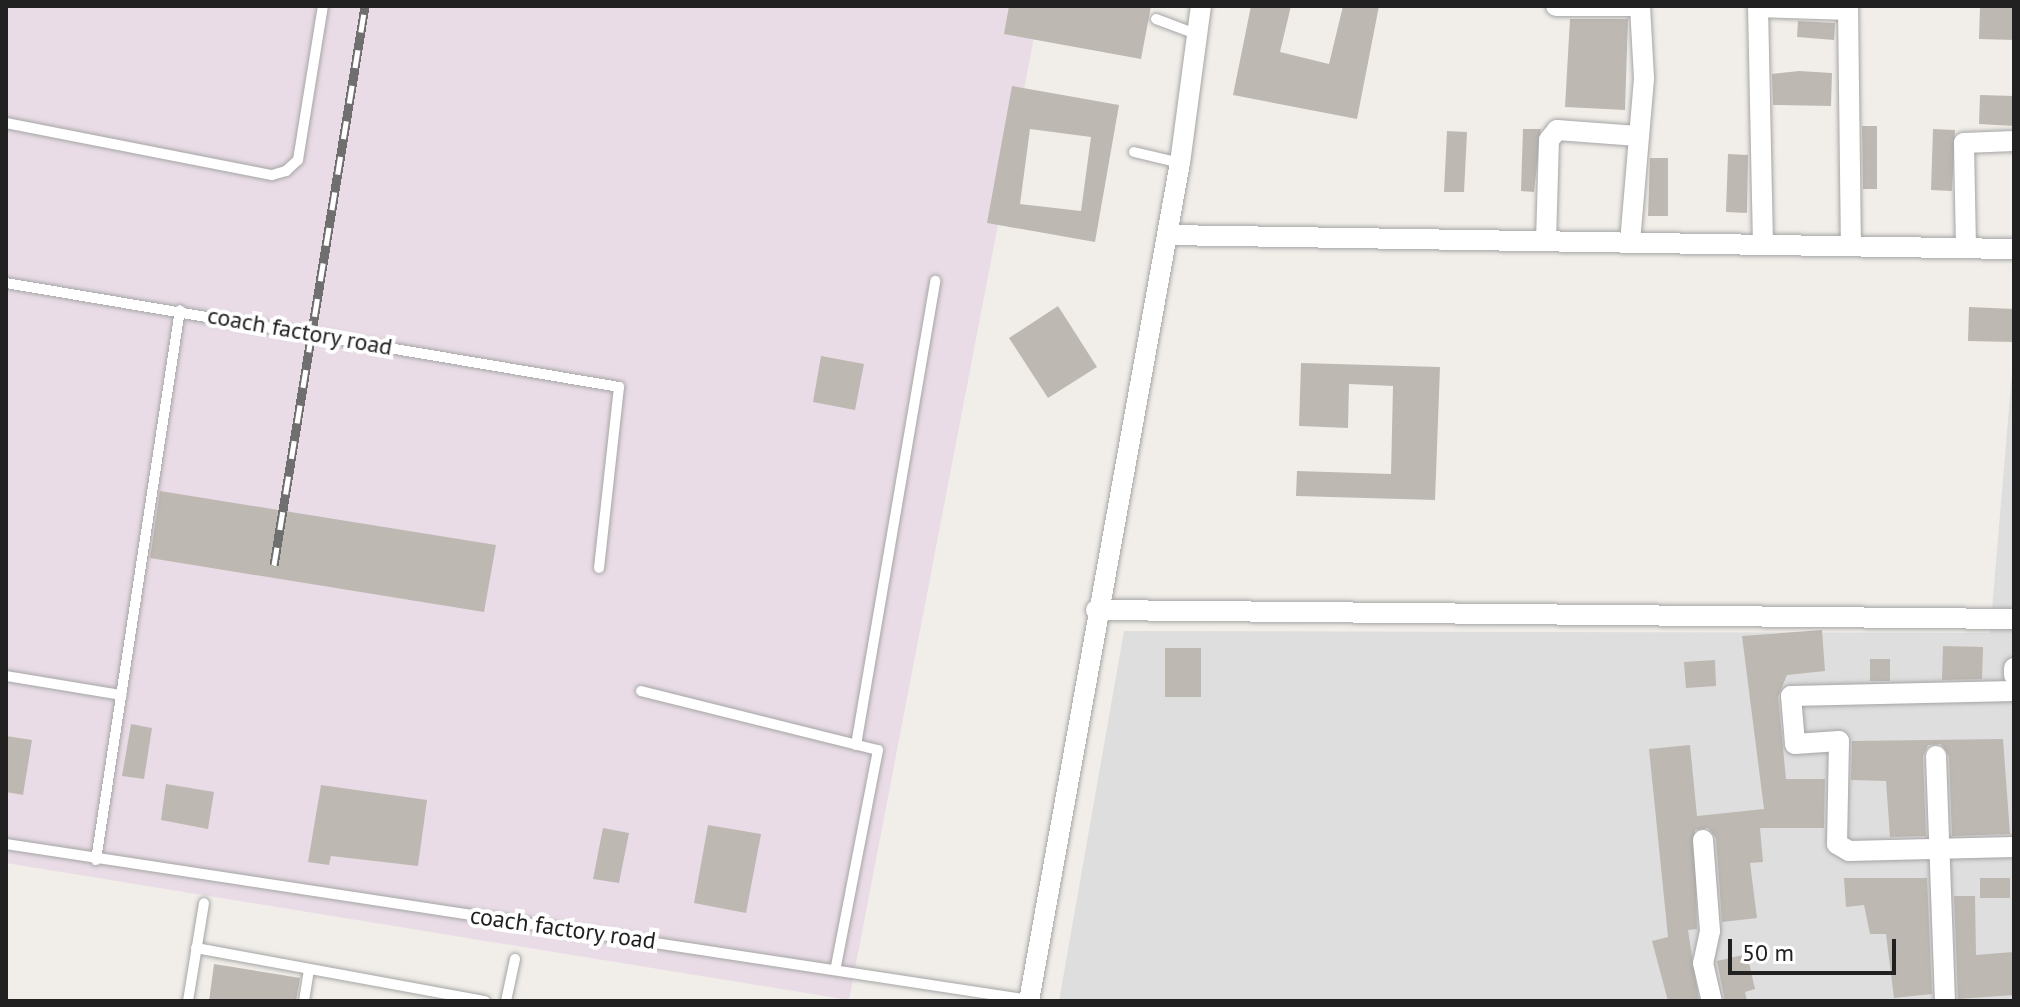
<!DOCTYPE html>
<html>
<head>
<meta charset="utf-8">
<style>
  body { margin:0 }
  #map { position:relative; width:2020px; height:1007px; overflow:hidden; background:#f1eee9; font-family:"PT Sans",sans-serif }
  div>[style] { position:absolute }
  .residential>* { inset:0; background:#dfdede }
  .industrial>* { inset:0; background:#e9dce6 }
  .building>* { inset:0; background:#beb8b2 }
  .roads { filter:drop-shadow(0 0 2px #a5a5a5) drop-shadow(0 0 2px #a5a5a5) }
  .lane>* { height:10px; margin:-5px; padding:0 5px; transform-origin:5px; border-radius:5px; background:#fff }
  .street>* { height:20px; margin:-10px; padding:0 10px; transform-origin:10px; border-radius:10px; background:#fff }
  .rail>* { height:9px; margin-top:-4.5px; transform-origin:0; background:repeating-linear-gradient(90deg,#fff 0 18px,#6f6f6f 0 36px); box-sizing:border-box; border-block:2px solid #6f6f6f }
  span { translate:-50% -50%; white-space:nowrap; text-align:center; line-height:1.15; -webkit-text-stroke:8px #fff; paint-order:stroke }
  .street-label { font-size:24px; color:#212121 }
  .frame { position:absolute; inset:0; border:8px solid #212121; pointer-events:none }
  .scale { position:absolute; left:1728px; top:939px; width:168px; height:36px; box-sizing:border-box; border:4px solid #212121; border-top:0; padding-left:10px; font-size:24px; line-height:28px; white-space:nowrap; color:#212121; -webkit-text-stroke:6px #fff; paint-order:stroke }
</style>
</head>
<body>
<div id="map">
  <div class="residential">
    <i style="clip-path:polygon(2014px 349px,2014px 1001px,1059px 1001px,1124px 631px,1990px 633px)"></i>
  </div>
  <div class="industrial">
    <i style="clip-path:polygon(6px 6px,1040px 6px,849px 1000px,6px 863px)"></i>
  </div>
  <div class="building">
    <i style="clip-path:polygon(1009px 6px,1151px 6px,1141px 59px,1004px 34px)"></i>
    <i style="clip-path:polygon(1251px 6px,1291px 6px,1280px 52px,1329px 64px,1343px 6px,1379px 6px,1357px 119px,1233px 95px)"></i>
    <i style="clip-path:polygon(1980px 6px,2014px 8px,2014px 40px,1979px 39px)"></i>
    <i style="clip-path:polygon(1570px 19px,1628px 19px,1625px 110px,1565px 107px)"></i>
    <i style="clip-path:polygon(1798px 21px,1835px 23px,1834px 40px,1797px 37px)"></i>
    <i style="clip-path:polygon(1799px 71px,1832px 73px,1831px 106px,1773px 105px,1772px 74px)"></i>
    <i style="clip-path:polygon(evenodd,1012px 86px,1119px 105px,1095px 242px,987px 223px,1012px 86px,1030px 129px,1091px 137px,1081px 211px,1020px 204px,1030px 129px)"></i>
    <i style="clip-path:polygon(1980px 95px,2014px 96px,2014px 126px,1979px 124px)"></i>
    <i style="clip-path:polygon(1862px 126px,1877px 126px,1877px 189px,1863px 189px)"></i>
    <i style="clip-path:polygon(1523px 129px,1541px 129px,1534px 192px,1521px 191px)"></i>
    <i style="clip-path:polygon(1933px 129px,1955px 130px,1952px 191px,1931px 190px)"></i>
    <i style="clip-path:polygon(1447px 131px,1467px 132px,1464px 192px,1444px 192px)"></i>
    <i style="clip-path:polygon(1728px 154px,1748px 155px,1747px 213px,1726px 212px)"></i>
    <i style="clip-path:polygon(1650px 158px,1668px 158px,1668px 216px,1648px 216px)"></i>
    <i style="clip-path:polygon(1058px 306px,1097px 367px,1048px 398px,1009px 338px)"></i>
    <i style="clip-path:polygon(1969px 307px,2014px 309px,2014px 342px,1968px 341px)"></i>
    <i style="clip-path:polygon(821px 356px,864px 364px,855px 410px,813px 402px)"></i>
    <i style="clip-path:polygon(1301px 363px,1440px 367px,1435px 500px,1296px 496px,1297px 471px,1391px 474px,1393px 386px,1349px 384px,1348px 428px,1299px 426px)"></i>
    <i style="clip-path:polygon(160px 491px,496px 545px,484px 612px,150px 558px)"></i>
    <i style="clip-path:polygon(1822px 630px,1825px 671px,1787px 675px,1778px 697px,1786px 779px,1825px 779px,1824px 828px,1760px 828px,1763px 862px,1750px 863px,1757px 918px,1722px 922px,1716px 838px,1708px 828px,1695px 830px,1697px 929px,1688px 930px,1699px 1001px,1668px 1001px,1652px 941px,1668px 937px,1649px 749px,1690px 745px,1697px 816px,1764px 809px,1742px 636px)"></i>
    <i style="clip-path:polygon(1943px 646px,1983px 647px,1982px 679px,1942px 680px)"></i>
    <i style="clip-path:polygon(1165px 648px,1201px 648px,1201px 697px,1165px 697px)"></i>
    <i style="clip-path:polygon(1870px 659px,1890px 659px,1890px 681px,1870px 681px)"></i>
    <i style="clip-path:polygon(1715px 660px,1716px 686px,1686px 688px,1684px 662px)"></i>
    <i style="clip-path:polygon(131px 724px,152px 728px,144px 779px,122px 776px)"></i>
    <i style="clip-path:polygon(6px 736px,32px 740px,23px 795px,6px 792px)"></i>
    <i style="clip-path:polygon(2003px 739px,2010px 834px,1952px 836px,1949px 756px,1941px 744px,1928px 745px,1923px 756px,1926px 836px,1890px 837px,1886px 781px,1851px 780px,1852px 741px)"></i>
    <i style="clip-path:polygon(166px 784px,214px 792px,208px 829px,161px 820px)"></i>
    <i style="clip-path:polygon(321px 785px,427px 800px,418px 866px,331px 856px,329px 865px,308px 862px)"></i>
    <i style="clip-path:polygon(708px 825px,761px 834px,746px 913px,694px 903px)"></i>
    <i style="clip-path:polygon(603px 828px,629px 833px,619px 883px,593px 879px)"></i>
    <i style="clip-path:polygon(1844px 878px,1927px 878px,1932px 994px,1894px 998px,1886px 934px,1870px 934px,1864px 905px,1846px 907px)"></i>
    <i style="clip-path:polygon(1980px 878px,2010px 878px,2010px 898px,1980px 898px)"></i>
    <i style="clip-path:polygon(1954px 896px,1975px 896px,1976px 955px,2013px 952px,2014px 995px,1958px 999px)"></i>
    <i style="clip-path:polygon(1747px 954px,1755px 989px,1745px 992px,1747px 1001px,1725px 1001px,1717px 961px)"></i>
    <i style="clip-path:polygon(214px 964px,300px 978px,296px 1001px,209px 1001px)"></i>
  </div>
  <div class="roads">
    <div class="lane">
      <i style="left:1156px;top:19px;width:43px;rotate:20.6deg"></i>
      <i style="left:6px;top:123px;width:271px;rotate:11.1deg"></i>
      <i style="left:272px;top:175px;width:15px;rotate:-16deg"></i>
      <i style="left:286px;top:171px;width:16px;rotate:-43deg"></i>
      <i style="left:298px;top:160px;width:156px;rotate:-80.8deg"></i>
      <i style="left:1134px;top:152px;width:47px;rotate:13.4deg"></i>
      <i style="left:6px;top:283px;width:622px;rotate:9.63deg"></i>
      <i style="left:619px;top:387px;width:182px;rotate:96.3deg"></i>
      <i style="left:6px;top:676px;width:117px;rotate:9.4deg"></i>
      <i style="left:641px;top:691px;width:244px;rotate:14deg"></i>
      <i style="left:878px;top:750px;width:221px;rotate:101deg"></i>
      <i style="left:856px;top:745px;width:471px;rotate:-80.3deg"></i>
      <i style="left:6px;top:844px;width:1035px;rotate:8.67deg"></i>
      <i style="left:96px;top:860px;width:556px;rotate:-81.32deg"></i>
      <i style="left:196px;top:948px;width:294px;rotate:10.4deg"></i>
      <i style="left:188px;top:1001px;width:99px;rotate:-80.7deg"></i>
      <i style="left:304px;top:1001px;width:32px;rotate:-81deg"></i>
      <i style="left:506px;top:1001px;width:43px;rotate:-77.9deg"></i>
    </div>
    <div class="street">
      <i style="left:1556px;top:6px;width:84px"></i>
      <i style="left:1758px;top:6px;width:239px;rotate:88.8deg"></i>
      <i style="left:1848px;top:6px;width:240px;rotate:89.3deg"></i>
      <i style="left:1758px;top:7px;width:90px;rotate:1.9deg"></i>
      <i style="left:1167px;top:235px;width:847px;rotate:0.95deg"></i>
      <i style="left:1546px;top:241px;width:101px;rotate:-88.3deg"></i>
      <i style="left:1549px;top:140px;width:13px;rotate:-51deg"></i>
      <i style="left:1557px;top:130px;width:81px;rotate:4.2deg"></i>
      <i style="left:1630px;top:242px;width:165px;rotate:-85.1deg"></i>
      <i style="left:1644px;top:78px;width:72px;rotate:-93.2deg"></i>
      <i style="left:1966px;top:248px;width:105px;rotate:-91.1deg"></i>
      <i style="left:1964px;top:143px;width:50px;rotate:-2.3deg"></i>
      <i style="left:1096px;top:610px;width:918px;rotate:0.56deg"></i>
      <i style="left:2014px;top:668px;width:7px;rotate:90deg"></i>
      <i style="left:2014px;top:691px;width:223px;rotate:178.7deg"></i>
      <i style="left:1791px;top:696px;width:48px;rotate:85.2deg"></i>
      <i style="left:1795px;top:744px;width:44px;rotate:-3.9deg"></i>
      <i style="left:1839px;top:741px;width:103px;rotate:91.1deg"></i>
      <i style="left:1837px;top:844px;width:14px;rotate:30deg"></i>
      <i style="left:1849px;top:851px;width:165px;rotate:-1.4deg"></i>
      <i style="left:1936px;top:756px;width:245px;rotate:87.9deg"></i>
      <i style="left:1703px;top:840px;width:91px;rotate:85.6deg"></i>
      <i style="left:1710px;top:931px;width:33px;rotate:102deg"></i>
      <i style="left:1703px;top:963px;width:39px;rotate:77deg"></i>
      <i style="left:1029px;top:1001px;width:851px;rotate:-79.79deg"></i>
      <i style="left:1180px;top:163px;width:158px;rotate:-82.4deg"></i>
    </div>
  </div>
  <div class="rail">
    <i style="left:274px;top:565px;width:566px;rotate:-80.75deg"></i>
  </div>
  <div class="street-label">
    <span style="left:300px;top:331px;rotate:10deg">coach factory road</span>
    <span style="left:563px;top:928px;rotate:8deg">coach factory road</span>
  </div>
  <div class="frame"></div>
  <div class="scale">50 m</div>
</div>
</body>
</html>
